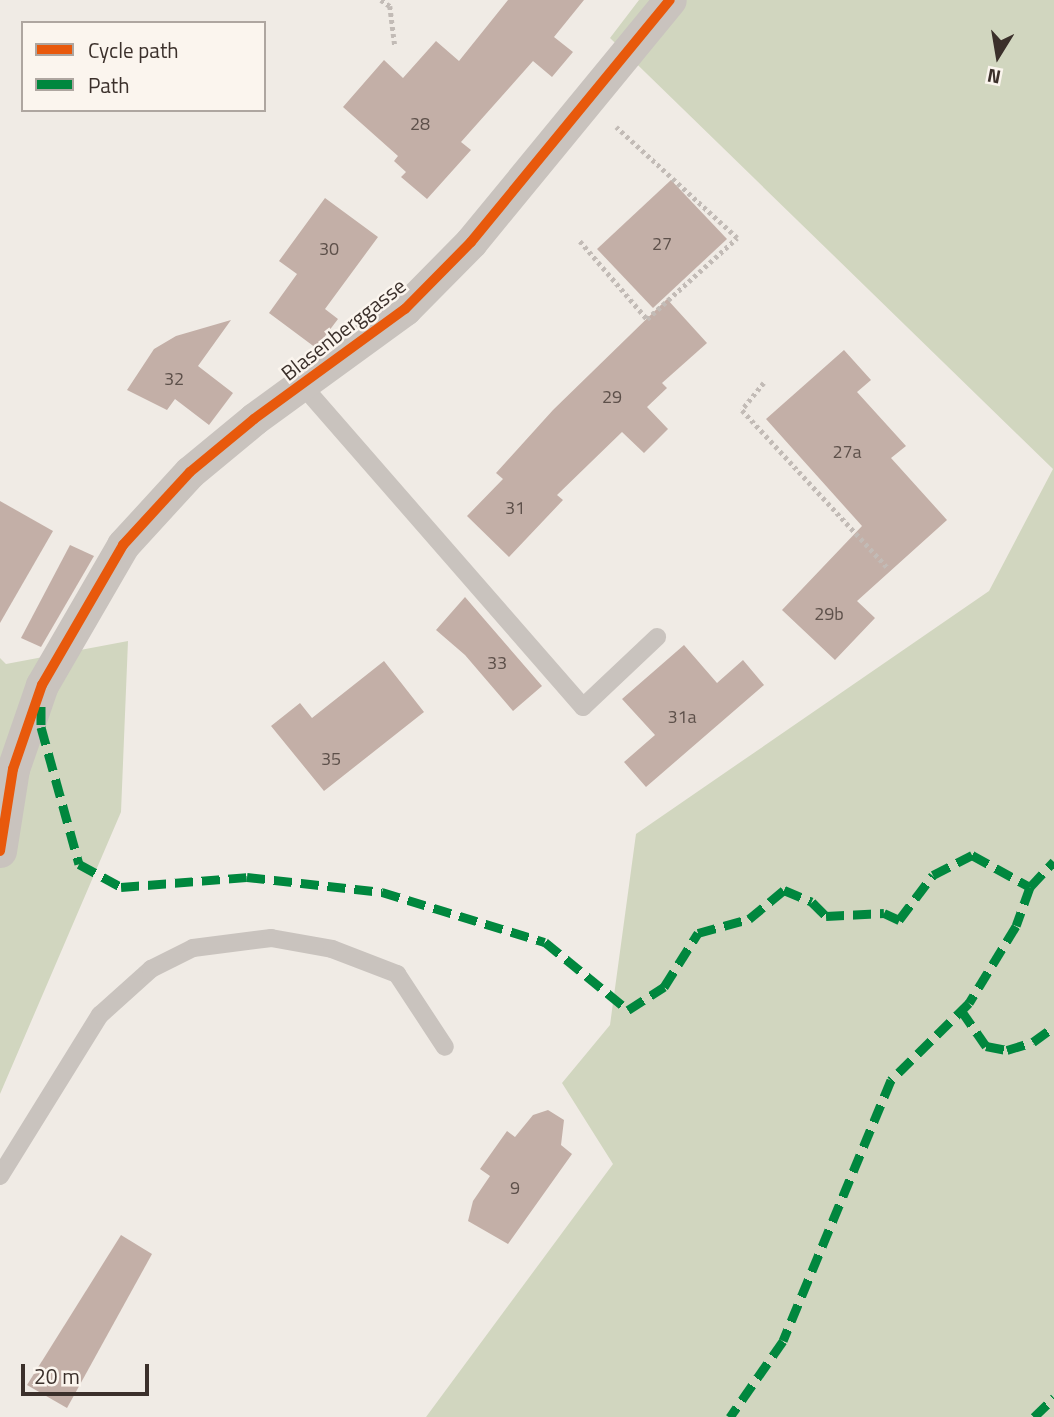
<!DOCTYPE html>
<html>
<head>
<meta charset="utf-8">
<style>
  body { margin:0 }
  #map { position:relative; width:1054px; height:1417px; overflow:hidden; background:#f0ebe5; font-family:"Titillium Web",sans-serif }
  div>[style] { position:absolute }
  .green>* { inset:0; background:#d1d6bf }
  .building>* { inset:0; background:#c3afa7 }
  .path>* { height:4.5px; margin-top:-2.25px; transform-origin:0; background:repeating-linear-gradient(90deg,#c2bbb6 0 3.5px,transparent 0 7px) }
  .lane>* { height:18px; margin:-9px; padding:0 9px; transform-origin:9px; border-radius:9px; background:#c9c3be }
  .street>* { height:33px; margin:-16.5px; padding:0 16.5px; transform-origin:16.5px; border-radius:16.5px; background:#c9c3be }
  .quiet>* { height:9px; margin-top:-4.5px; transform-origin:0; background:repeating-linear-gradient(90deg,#00873e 0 18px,transparent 0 27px) }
  .cycleway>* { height:10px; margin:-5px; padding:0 5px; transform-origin:5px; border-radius:5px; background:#e8590c }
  span { translate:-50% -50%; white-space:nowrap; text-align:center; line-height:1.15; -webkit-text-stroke:5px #fbf5ee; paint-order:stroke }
  .number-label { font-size:18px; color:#5d504a }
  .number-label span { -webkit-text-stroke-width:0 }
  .street-label { font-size:21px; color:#3b302b }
  .legend { position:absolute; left:21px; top:21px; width:245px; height:91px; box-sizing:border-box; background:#fbf5ee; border:2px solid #aea6a0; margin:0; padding:9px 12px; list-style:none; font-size:21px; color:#3b302b }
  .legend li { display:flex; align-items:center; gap:14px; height:35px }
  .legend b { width:35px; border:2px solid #aea6a0 }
  .north { position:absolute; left:963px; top:21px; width:70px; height:70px; -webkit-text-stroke:5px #fbf5ee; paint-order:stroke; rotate:191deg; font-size:19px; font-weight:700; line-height:28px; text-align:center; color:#3b302b }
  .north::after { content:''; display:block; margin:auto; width:24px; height:32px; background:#3b302b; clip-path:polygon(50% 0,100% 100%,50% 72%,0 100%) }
  .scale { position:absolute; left:21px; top:1364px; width:128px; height:32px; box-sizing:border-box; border:4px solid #3b302b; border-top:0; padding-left:9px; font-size:21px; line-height:24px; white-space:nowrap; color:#3b302b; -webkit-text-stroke:5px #fbf5ee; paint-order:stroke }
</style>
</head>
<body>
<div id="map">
  <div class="green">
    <i style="clip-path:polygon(639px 0,1054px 0,1054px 1417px,426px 1417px,613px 1164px,562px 1083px,610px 1025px,636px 834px,989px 591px,1053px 469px,610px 38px)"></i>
    <i style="clip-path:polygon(128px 641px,121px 812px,0 1094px,0 658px,6px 664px)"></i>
  </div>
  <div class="building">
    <i style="clip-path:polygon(508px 0,584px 0,554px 37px,573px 52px,552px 77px,533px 61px,461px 142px,471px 150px,427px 199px,401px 177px,406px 172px,394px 161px,398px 156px,343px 107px,384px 60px,403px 78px,436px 41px,459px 61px)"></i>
    <i style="clip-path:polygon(671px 180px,727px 239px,653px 308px,597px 249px)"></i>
    <i style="clip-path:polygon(325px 198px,378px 237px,325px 309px,338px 319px,316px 348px,269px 313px,297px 274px,279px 261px)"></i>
    <i style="clip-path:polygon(667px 299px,707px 343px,662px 383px,667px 388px,647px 407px,668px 429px,644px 453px,622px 432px,557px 495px,563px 500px,509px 557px,467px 516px,503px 479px,496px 473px,553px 410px)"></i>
    <i style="clip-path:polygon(231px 320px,198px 366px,233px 393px,209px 425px,175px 399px,167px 410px,127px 390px,154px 349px,176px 336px)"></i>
    <i style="clip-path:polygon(844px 350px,871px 380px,857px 392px,906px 446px,891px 458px,947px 520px,857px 601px,875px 618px,835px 660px,782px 610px,862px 526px,766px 419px)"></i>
    <i style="clip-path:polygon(0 501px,53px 531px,0 623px)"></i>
    <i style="clip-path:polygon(70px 545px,94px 556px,41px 647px,21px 638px)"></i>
    <i style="clip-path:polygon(465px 597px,542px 686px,513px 711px,465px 655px,436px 630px)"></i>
    <i style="clip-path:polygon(684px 645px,717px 683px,743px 660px,764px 685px,646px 787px,624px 762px,655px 735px,622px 699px)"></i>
    <i style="clip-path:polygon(384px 661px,424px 712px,324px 791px,271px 726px,300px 703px,312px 718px)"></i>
    <i style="clip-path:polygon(548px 1110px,564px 1120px,561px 1145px,572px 1154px,508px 1244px,468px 1221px,473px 1201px,490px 1176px,480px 1169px,507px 1131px,515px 1137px,533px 1115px)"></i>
    <i style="clip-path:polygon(121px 1235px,152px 1254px,67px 1408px,27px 1385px)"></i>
  </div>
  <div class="path">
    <i style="left:381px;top:0;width:11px;rotate:34deg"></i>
    <i style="left:390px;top:6px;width:40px;rotate:82.9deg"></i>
    <i style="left:580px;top:241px;width:103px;rotate:49.3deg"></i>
    <i style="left:647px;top:319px;width:121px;rotate:-42deg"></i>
    <i style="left:737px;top:238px;width:164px;rotate:-137.5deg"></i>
    <i style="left:764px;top:383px;width:35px;rotate:129deg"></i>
    <i style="left:742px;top:410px;width:215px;rotate:47.3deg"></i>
  </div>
  <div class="lane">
    <i style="left:303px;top:386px;width:426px;rotate:48.9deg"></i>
    <i style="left:583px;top:707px;width:102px;rotate:-43.4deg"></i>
    <i style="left:0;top:1176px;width:190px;rotate:-58.2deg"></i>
    <i style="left:100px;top:1015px;width:69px;rotate:-42deg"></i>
    <i style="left:151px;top:969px;width:47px;rotate:-26.6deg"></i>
    <i style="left:193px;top:948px;width:79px;rotate:-7.3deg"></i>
    <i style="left:271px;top:938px;width:62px;rotate:10.2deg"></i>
    <i style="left:332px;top:949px;width:70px;rotate:21deg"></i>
    <i style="left:397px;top:974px;width:87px;rotate:56.7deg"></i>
  </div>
  <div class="street">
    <i style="left:0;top:851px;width:83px;rotate:-81deg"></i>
    <i style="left:13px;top:769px;width:89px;rotate:-71deg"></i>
    <i style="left:42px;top:685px;width:162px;rotate:-59.9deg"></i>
    <i style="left:123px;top:545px;width:99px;rotate:-47.5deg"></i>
    <i style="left:190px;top:472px;width:83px;rotate:-39.6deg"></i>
    <i style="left:254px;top:419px;width:187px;rotate:-36.1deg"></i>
    <i style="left:405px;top:309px;width:94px;rotate:-45.4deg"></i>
    <i style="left:471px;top:242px;width:313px;rotate:-50.6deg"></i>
  </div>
  <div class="quiet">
    <i style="left:41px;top:706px;width:21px;rotate:90deg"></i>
    <i style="left:41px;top:727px;width:142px;rotate:74.5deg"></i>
    <i style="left:79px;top:864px;width:48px;rotate:28.7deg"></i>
    <i style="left:121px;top:887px;width:126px;rotate:-4.5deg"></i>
    <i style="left:247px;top:877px;width:136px;rotate:6.3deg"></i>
    <i style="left:382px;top:892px;width:170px;rotate:17.1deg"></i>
    <i style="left:545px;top:942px;width:107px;rotate:39.3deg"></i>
    <i style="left:628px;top:1010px;width:43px;rotate:-32.6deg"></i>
    <i style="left:664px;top:987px;width:64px;rotate:-57.8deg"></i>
    <i style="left:698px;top:933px;width:53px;rotate:-15.4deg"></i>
    <i style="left:749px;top:919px;width:45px;rotate:-39.6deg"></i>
    <i style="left:784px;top:890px;width:30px;rotate:23deg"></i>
    <i style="left:812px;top:902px;width:20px;rotate:45deg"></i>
    <i style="left:826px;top:916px;width:58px;rotate:-3deg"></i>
    <i style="left:884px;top:913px;width:17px;rotate:25deg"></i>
    <i style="left:899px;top:920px;width:56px;rotate:-52.9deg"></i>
    <i style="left:933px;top:875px;width:44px;rotate:-27.1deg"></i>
    <i style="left:972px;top:855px;width:66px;rotate:28.9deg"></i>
    <i style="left:1030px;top:887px;width:41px;rotate:109.7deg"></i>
    <i style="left:1016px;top:926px;width:90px;rotate:121.4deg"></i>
    <i style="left:969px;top:1003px;width:110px;rotate:135.4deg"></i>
    <i style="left:891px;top:1080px;width:282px;rotate:112.5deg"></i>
    <i style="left:783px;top:1341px;width:93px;rotate:124.9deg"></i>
    <i style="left:1030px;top:887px;width:35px;rotate:-47deg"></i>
    <i style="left:961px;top:1010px;width:44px;rotate:55.2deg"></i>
    <i style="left:986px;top:1046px;width:21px;rotate:11deg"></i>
    <i style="left:1007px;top:1050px;width:27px;rotate:-17deg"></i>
    <i style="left:1033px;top:1042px;width:26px;rotate:-36deg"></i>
    <i style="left:1034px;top:1417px;width:28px;rotate:-44deg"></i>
  </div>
  <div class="cycleway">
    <i style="left:0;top:851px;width:83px;rotate:-81deg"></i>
    <i style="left:13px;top:769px;width:89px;rotate:-71deg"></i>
    <i style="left:42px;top:685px;width:162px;rotate:-59.9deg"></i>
    <i style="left:123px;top:545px;width:99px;rotate:-47.5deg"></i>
    <i style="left:190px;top:472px;width:83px;rotate:-39.6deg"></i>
    <i style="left:254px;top:419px;width:187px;rotate:-36.1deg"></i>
    <i style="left:405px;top:309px;width:94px;rotate:-45.4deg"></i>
    <i style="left:471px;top:242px;width:313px;rotate:-50.6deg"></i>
  </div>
  <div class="number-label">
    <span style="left:420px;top:124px">28</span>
    <span style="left:662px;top:244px">27</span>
    <span style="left:329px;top:249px">30</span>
    <span style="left:174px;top:379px">32</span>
    <span style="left:612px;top:397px">29</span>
    <span style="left:847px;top:452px">27a</span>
    <span style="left:515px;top:508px">31</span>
    <span style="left:829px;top:614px">29b</span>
    <span style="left:497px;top:663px">33</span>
    <span style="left:682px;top:717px">31a</span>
    <span style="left:331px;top:759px">35</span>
    <span style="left:515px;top:1188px">9</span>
  </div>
  <div class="street-label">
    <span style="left:343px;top:329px;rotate:-38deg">Blasenberggasse</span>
  </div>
  <ul class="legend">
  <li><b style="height:9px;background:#e8590c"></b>Cycle path</li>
  <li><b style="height:9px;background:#00873e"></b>Path</li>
  </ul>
  <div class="north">N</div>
  <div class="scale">20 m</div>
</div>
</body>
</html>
